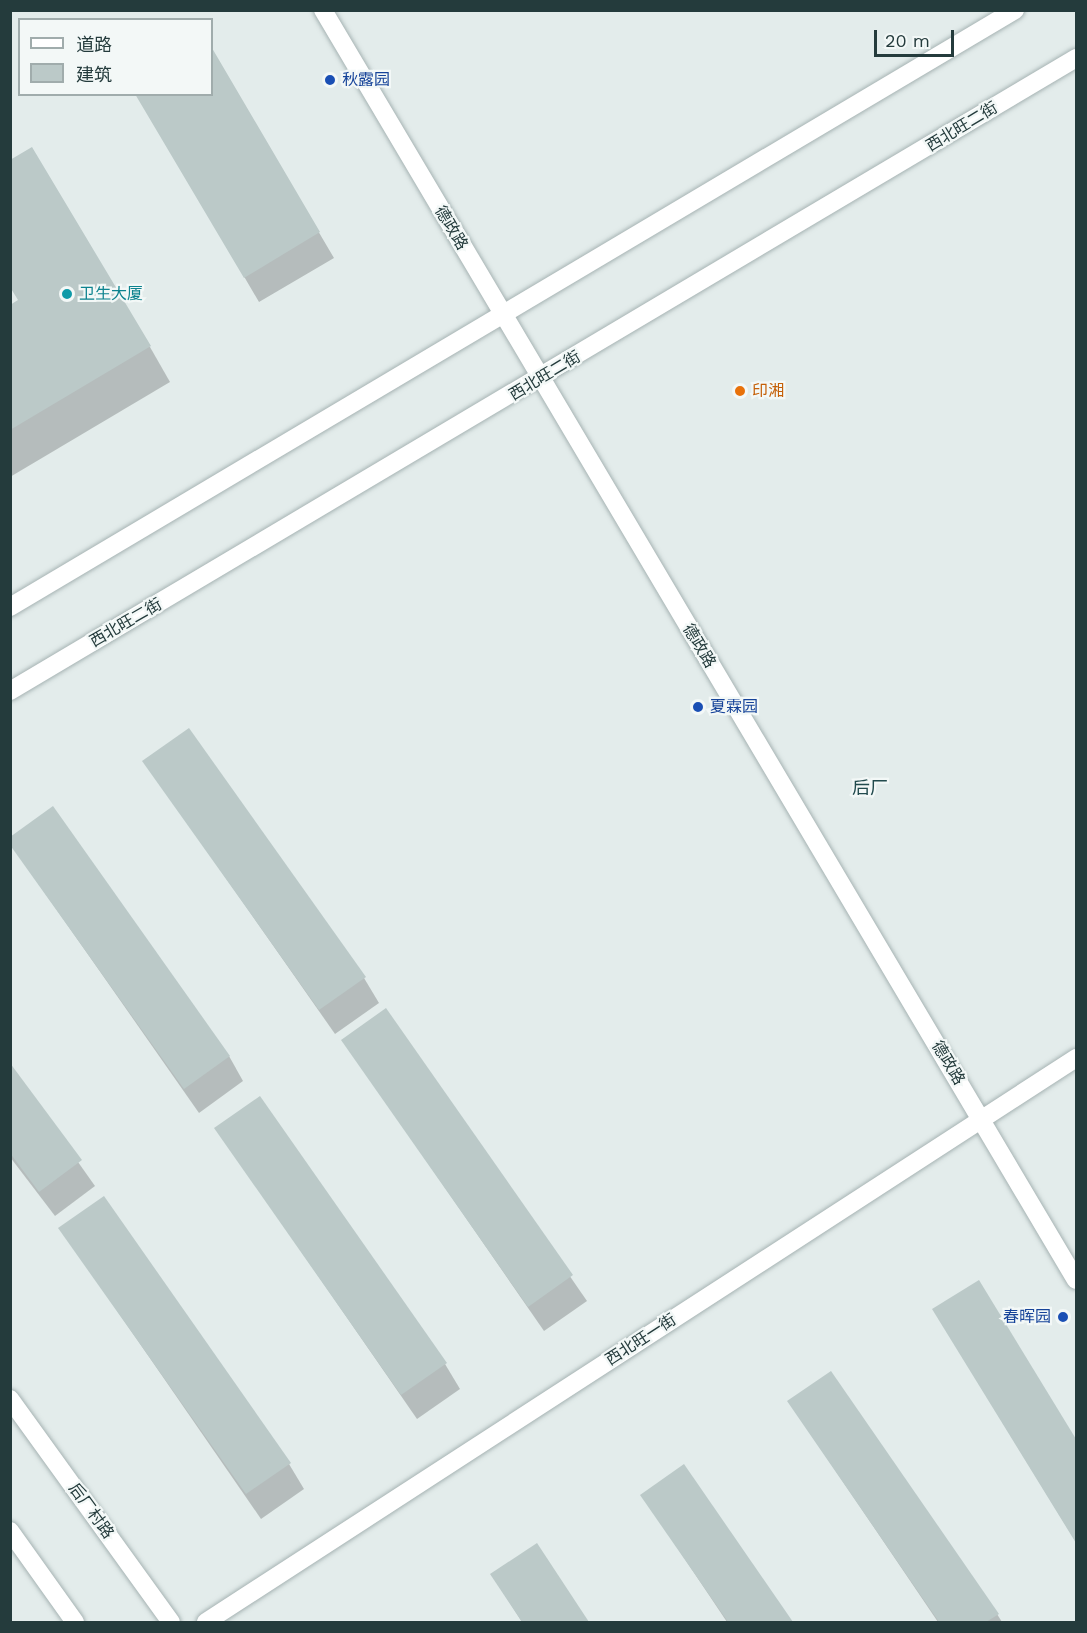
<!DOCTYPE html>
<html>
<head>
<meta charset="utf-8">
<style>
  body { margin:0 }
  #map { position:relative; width:1087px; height:1633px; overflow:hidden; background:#e3eceb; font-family:"Work Sans","Noto Sans SC",sans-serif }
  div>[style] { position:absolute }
  .shadow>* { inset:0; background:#0003 }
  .building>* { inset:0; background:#bbc9c8 }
  .roads { filter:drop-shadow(0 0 2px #a6b3b3) drop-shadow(0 0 2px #a6b3b3) }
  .tertiary>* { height:18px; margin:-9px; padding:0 9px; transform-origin:9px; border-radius:9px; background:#fff }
  .secondary>* { height:18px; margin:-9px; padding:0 9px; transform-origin:9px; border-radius:9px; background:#fff }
  .dots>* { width:16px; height:16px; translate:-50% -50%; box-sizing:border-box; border:3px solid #f3f8f7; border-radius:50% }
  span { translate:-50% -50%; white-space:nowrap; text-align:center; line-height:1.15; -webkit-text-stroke:4.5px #f3f8f7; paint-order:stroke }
  .transit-label { font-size:16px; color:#164399 }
  .left { translate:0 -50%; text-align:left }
  .right { translate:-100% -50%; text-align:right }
  .street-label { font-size:16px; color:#243b3c }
  .culture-label { font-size:16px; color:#0d838f }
  .food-label { font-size:16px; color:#c56008 }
  .neighbourhood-label { font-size:18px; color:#214a4d }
  .frame { position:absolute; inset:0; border:12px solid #243b3c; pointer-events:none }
  .legend { position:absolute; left:18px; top:18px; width:195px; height:78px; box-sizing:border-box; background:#f3f8f7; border:2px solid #a0acac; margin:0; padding:8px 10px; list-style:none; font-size:18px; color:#243b3c }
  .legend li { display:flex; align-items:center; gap:12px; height:30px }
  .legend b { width:30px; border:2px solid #a0acac }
  .scale { position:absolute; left:874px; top:30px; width:80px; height:27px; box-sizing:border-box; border:3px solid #243b3c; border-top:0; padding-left:8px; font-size:18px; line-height:21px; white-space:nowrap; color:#243b3c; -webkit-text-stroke:4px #f3f8f7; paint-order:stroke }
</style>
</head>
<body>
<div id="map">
  <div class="shadow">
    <i style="clip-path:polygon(212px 51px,334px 258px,259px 302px,137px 94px,212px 94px)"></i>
    <i style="clip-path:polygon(20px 301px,150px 347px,170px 382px,10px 477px,10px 306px)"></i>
    <i style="clip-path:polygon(144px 761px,364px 978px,379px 1003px,335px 1034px)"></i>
    <i style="clip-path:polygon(10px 843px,229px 1056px,243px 1081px,199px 1113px)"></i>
    <i style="clip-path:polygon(386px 1010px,587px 1301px,544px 1331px,343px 1040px)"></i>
    <i style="clip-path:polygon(10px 1066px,95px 1186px,55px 1216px,10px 1157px)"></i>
    <i style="clip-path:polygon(216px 1128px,445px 1364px,460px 1389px,417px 1419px)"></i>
    <i style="clip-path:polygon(60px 1228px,289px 1464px,304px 1489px,261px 1519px)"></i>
    <i style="clip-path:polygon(979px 1283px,1076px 1442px,1076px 1542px,949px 1335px)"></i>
    <i style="clip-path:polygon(789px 1402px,997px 1614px,1002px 1622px,938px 1622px)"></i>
    <i style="clip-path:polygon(683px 1466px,791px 1622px,727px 1622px,642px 1495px)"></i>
    <i style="clip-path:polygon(536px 1545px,587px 1622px,522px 1622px,492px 1575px)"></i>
  </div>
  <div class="building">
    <i style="clip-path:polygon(212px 48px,320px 232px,244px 278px,135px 94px,212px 94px)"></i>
    <i style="clip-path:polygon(32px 147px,151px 346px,10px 430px,10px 305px,18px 300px,10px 287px,10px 160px)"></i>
    <i style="clip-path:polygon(189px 728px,366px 977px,319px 1010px,142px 761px)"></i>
    <i style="clip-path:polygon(53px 806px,230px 1056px,184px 1089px,10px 845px,10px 837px)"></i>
    <i style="clip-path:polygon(386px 1008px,573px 1275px,528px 1307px,341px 1040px)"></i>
    <i style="clip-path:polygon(10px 1063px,82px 1160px,39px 1192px,10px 1153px)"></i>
    <i style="clip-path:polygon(260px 1096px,447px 1363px,401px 1395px,214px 1128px)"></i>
    <i style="clip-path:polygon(104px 1196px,291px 1463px,246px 1494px,58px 1228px)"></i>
    <i style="clip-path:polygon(979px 1280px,1076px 1439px,1076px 1543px,932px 1309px)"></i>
    <i style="clip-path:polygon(831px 1371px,999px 1614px,986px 1622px,939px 1622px,787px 1401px)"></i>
    <i style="clip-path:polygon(684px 1464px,793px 1622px,728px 1622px,640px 1495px)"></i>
    <i style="clip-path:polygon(537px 1543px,589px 1622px,522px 1622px,490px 1574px)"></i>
  </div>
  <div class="roads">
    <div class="tertiary">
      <i style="left:323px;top:10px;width:1476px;rotate:59.34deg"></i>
      <i style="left:10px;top:607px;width:1169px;rotate:-30.71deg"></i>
      <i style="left:10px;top:691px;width:1240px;rotate:-30.7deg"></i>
      <i style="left:206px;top:1622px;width:1037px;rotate:-32.95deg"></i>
    </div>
    <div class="secondary">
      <i style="left:10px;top:1399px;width:275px;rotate:54.2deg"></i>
      <i style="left:10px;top:1531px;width:112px;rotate:54.5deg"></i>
    </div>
  </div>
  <div class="dots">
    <i style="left:330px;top:80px;background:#1a4fb4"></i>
    <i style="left:67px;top:294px;background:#0f9aa8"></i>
    <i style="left:740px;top:391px;background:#e8710a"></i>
    <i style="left:698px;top:707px;background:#1a4fb4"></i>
    <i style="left:1063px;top:1317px;background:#1a4fb4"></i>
  </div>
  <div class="transit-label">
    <span class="left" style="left:342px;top:80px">秋露园</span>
    <span class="left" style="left:710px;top:707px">夏霖园</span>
    <span class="right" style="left:1051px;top:1317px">春晖园</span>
  </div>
  <div class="street-label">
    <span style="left:962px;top:127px;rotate:-31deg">西北旺二街</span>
    <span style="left:451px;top:228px;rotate:59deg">德政路</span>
    <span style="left:545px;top:376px;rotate:-31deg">西北旺二街</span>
    <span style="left:126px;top:623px;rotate:-30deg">西北旺二街</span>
    <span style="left:699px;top:646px;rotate:59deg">德政路</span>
    <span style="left:948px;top:1063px;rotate:59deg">德政路</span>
    <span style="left:641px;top:1340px;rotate:-33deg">西北旺一街</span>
    <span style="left:91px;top:1511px;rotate:54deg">后厂村路</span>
  </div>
  <div class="culture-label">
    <span class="left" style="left:79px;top:294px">卫生大厦</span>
  </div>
  <div class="food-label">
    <span class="left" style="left:752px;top:391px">印湘</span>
  </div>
  <div class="neighbourhood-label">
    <span style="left:870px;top:788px">后厂</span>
  </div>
  <div class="frame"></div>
  <ul class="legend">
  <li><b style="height:8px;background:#fff"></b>道路</li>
  <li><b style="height:16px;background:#bbc9c8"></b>建筑</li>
  </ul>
  <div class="scale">20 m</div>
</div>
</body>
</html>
